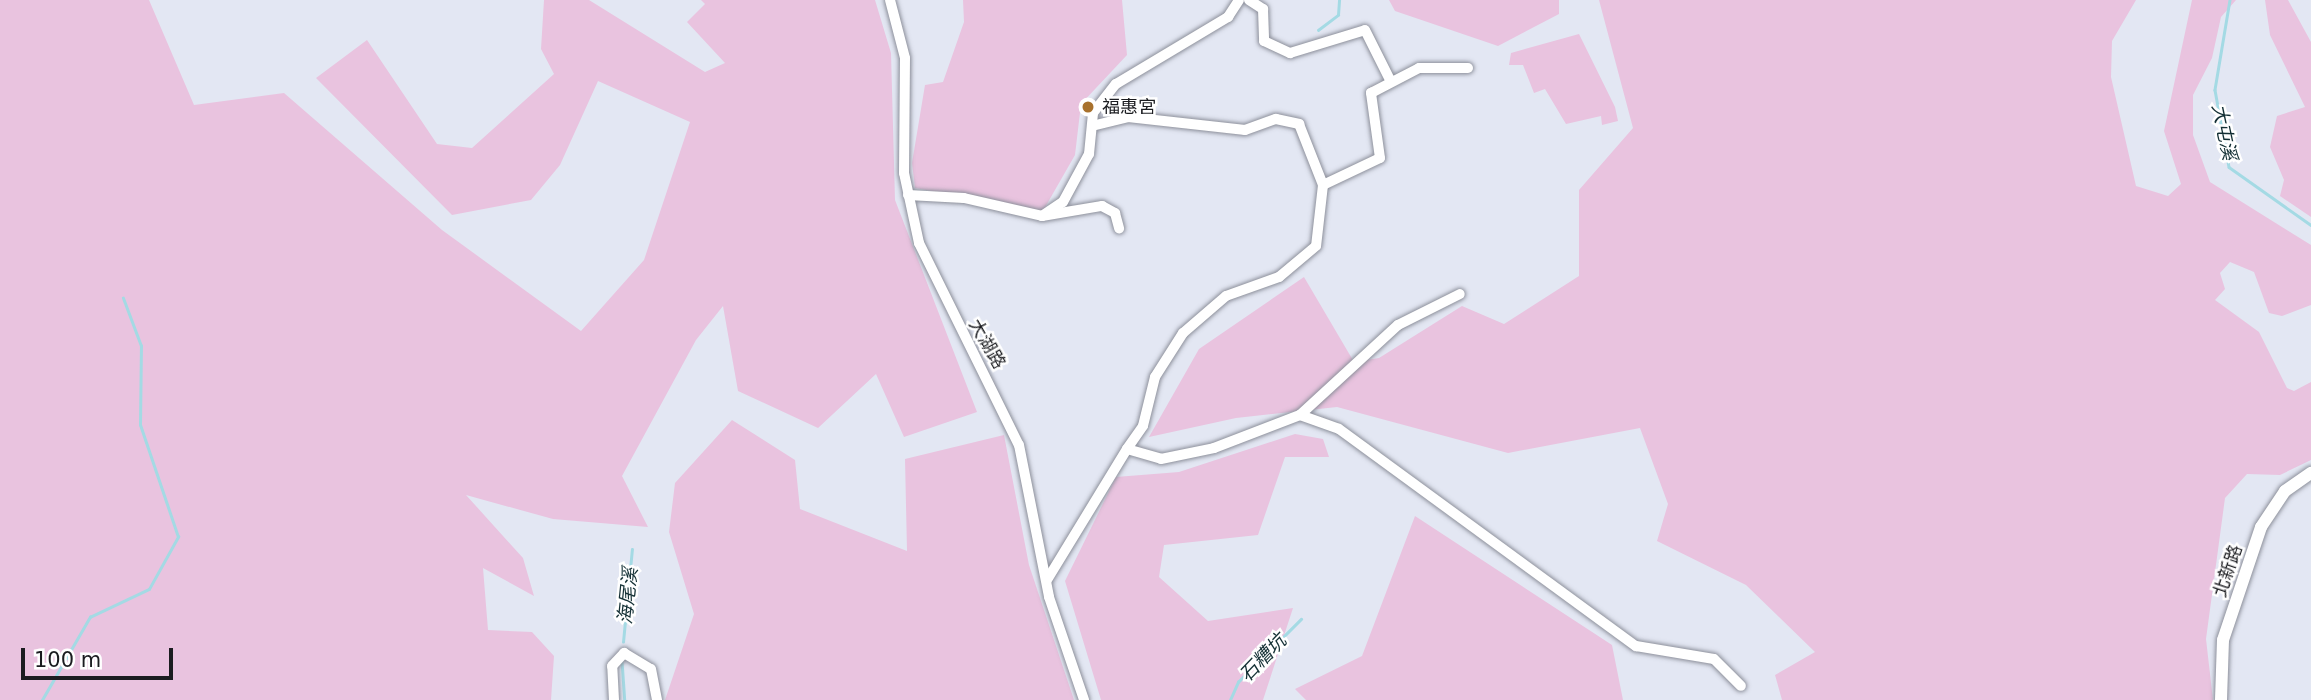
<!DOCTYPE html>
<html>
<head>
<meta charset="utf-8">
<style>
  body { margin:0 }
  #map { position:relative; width:2311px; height:700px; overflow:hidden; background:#e3e7f3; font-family:"DejaVu Sans","Noto Sans TC",sans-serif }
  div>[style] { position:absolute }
  .green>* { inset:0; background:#e9c3df }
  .stream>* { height:2.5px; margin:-1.25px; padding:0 1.25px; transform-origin:1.25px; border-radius:1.25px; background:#a4dae4 }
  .roads { filter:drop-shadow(0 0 2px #8d909b) drop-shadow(0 0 2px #8d909b) }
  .minor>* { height:10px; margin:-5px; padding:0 5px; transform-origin:5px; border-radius:5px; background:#fff }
  .major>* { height:12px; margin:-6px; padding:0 6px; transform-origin:6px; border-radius:6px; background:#fff }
  .dots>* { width:19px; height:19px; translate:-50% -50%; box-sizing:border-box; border:4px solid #fff; border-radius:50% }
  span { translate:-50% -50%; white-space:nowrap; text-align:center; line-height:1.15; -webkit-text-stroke:5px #fff; paint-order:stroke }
  .poi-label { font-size:18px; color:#1b1c20 }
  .left { translate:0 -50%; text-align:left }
  .street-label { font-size:18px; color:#1b1c20 }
  .water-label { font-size:19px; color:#132f34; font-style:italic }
  .scale { position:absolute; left:21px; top:648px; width:152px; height:32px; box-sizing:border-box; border:4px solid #1b1c20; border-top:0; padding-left:9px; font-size:21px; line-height:24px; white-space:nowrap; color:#1b1c20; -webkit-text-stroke:5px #fff; paint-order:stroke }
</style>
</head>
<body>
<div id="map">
  <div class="green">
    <i style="clip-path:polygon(0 0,149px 0,194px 105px,284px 93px,442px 230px,581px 331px,644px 260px,690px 122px,598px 81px,560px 165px,531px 200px,452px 215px,316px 78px,367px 40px,437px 144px,472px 148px,554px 74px,541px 49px,544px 0,589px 0,705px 72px,725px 63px,687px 22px,705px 4px,701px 0,875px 0,891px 53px,895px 200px,977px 412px,904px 437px,876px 374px,818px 428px,738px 391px,723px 306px,696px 340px,622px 476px,648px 527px,553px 519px,466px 495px,523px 558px,534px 596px,483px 568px,488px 630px,532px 632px,554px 656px,551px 700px,0 700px)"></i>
    <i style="clip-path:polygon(963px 0,1122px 0,1127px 55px,1081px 104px,1075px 155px,1043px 211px,915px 188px,912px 163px,925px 85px,943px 82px,964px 22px)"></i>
    <i style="clip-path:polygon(1389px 0,1559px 0,1559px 14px,1498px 46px,1395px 11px)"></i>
    <i style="clip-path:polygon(1599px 0,2136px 0,2112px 41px,2111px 77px,2136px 186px,2168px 196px,2181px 184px,2164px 131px,2192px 0,2236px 0,2221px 17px,2212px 58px,2193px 95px,2193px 135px,2210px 182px,2311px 245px,2311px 305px,2282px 316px,2269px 313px,2254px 272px,2230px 262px,2220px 273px,2225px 289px,2215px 300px,2259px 332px,2287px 388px,2294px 391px,2311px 382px,2311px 460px,2280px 475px,2247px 474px,2225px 498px,2206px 639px,2213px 700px,1782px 700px,1775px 675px,1815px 652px,1746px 585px,1657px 541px,1668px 504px,1640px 428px,1508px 453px,1337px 407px,1236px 418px,1149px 437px,1199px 349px,1304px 277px,1354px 362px,1379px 358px,1462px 306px,1504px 324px,1579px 276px,1579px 190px,1633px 128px)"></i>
    <i style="clip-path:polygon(2265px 0,2288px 0,2311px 42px,2311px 217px,2280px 196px,2284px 180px,2270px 147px,2277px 116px,2305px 107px,2270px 35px)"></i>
    <i style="clip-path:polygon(1579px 34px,1615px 107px,1618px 121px,1602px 125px,1601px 116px,1566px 124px,1545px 89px,1534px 93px,1523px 65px,1509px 65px,1511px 53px)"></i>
    <i style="clip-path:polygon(732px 420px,795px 460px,800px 509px,907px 551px,905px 459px,1004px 435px,1029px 565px,1074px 700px,665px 700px,694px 614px,669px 532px,675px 483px)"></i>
    <i style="clip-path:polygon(1295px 434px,1323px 439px,1329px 457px,1285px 457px,1258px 535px,1164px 545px,1159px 577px,1208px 621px,1293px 608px,1263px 700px,1101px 700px,1065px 581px,1116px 477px,1179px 472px)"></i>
    <i style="clip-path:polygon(1415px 516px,1612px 645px,1623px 700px,1306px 700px,1295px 689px,1362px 656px)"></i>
  </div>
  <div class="stream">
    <i style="left:2230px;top:0;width:91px;rotate:99.5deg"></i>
    <i style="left:2215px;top:90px;width:78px;rotate:79.7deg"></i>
    <i style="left:2229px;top:167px;width:100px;rotate:35.3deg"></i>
    <i style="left:1318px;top:30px;width:25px;rotate:-37deg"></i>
    <i style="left:1338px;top:15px;width:15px;rotate:-86deg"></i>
    <i style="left:623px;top:642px;width:93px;rotate:-84.5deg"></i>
    <i style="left:622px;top:661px;width:39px;rotate:86deg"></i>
    <i style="left:42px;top:700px;width:96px;rotate:-60deg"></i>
    <i style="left:90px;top:617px;width:65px;rotate:-25.4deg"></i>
    <i style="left:149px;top:589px;width:60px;rotate:-60.9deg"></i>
    <i style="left:178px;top:537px;width:118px;rotate:-108.7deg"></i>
    <i style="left:140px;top:425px;width:79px;rotate:-89.3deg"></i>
    <i style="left:141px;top:346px;width:51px;rotate:-110.6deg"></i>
    <i style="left:1230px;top:700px;width:20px;rotate:-66deg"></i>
    <i style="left:1238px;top:682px;width:89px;rotate:-45deg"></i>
  </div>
  <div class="roads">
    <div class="minor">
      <i style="left:890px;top:0;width:60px;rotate:75.5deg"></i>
      <i style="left:905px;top:58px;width:115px;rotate:90.5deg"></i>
      <i style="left:904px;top:173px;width:72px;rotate:77.9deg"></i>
      <i style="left:919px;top:243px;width:225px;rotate:63.7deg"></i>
      <i style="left:1019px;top:445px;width:155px;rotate:78.8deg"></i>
      <i style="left:1049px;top:597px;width:109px;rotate:71.2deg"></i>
      <i style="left:1249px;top:0;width:17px;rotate:33deg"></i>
      <i style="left:1263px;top:9px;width:32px;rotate:88deg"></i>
      <i style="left:1264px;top:41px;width:29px;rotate:25deg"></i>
      <i style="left:1290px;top:53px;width:78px;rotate:-17deg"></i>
      <i style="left:1365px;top:30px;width:56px;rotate:63.4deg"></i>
      <i style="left:1092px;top:126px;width:37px;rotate:-14deg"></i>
      <i style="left:1128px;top:117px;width:118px;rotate:6.3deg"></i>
      <i style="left:1245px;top:130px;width:33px;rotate:-20deg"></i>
      <i style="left:1276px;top:119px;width:24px;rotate:12deg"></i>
      <i style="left:1299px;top:124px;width:66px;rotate:68.5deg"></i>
      <i style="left:1323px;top:185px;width:61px;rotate:96.5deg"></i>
      <i style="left:1316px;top:246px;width:48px;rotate:140deg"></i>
      <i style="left:1279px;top:277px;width:56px;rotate:160.3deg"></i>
      <i style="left:1226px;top:296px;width:57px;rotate:139.3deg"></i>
      <i style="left:1183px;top:333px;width:52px;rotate:122.5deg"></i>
      <i style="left:1155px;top:377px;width:50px;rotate:103.8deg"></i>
      <i style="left:1143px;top:426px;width:28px;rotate:125deg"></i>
      <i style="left:1323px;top:185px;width:63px;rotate:-25.3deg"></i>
      <i style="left:1380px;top:158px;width:66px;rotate:-97.9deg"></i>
      <i style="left:1371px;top:93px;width:54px;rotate:-27.5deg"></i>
      <i style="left:1419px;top:68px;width:49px"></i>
      <i style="left:908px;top:195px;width:56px;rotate:3.1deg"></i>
      <i style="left:964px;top:198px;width:80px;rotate:13deg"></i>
      <i style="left:1042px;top:216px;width:25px;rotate:-34deg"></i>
      <i style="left:1063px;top:202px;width:55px;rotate:-61.6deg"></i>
      <i style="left:1089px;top:154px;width:41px;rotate:-84.4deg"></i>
      <i style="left:1093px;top:113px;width:37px;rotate:-52deg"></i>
      <i style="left:1116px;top:84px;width:131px;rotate:-30.9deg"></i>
      <i style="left:1228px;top:17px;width:20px;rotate:-57deg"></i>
      <i style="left:1042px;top:216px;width:61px;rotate:-9.5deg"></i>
      <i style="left:1102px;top:206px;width:15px;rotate:28deg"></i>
      <i style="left:1115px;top:213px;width:16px;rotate:75deg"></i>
      <i style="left:1300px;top:415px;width:133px;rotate:-42.6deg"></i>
      <i style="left:1398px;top:325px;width:69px;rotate:-26.6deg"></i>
      <i style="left:1047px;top:580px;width:153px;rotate:-58.6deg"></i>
      <i style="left:1127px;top:449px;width:35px;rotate:16deg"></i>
      <i style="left:1161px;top:459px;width:54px;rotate:-11.7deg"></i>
      <i style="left:1214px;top:448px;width:92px;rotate:-21deg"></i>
      <i style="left:1300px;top:415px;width:41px;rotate:19.7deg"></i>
      <i style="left:1339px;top:429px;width:368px;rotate:36.2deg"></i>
      <i style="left:1636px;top:646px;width:79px;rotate:9.5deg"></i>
      <i style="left:1714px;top:659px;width:38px;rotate:45deg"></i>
      <i style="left:614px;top:700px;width:34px;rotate:-93deg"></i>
      <i style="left:612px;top:666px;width:18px;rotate:-47deg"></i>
      <i style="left:624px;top:653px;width:31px;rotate:31deg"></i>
      <i style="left:651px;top:669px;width:32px;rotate:79deg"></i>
    </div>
    <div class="major">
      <i style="left:2221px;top:700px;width:60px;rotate:-88.1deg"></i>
      <i style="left:2223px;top:640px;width:119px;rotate:-71.4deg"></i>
      <i style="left:2261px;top:527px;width:43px;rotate:-56.3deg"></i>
      <i style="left:2285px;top:491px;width:32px;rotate:-35deg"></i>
    </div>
  </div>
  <div class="dots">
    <i style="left:1088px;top:107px;background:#a8712d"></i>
  </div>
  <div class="poi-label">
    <span class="left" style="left:1102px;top:107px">福惠宮</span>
  </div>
  <div class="street-label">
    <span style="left:987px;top:344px;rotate:60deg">大湖路</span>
    <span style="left:2228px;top:571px;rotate:-71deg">北新路</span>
  </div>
  <div class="water-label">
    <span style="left:2224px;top:132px;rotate:78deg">大屯溪</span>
    <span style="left:628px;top:596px;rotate:-84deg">海尾溪</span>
    <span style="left:1263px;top:658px;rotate:-46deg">石糟坑</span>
  </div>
  <div class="scale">100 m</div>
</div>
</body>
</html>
